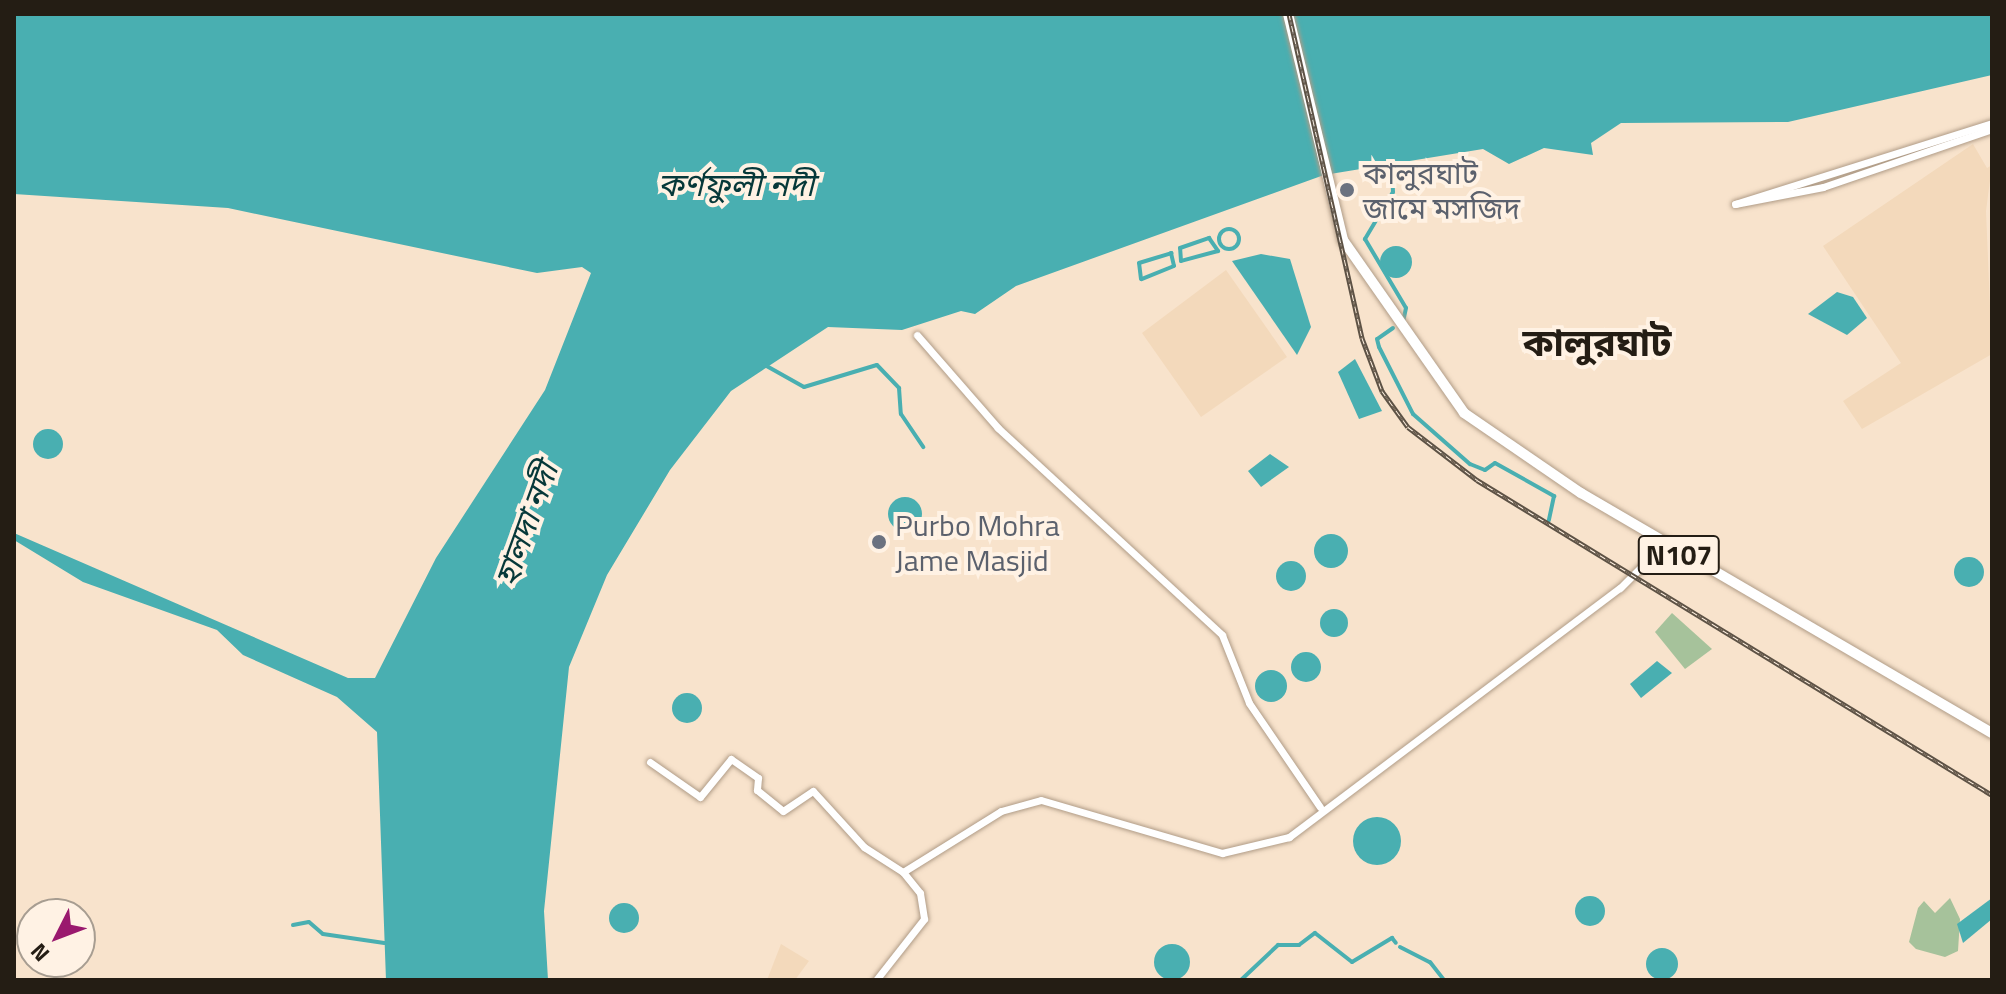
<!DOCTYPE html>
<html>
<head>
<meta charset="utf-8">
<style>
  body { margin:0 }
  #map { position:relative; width:2006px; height:994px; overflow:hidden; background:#f8e3cc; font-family:"Titillium Web","Noto Sans Bengali",sans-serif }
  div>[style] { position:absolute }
  .built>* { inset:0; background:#f3d9bb }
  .green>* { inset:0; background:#a6c29b }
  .water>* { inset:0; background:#49afb1 }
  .round { border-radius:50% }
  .canal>* { height:4px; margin:-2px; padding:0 2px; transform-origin:2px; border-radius:2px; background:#49afb1 }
  .canal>.ring { margin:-2px; padding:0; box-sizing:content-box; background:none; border:4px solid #49afb1; border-radius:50% }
  .roads { filter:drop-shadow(0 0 2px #b09c87) drop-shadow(0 0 2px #b09c87) }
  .secondary>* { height:7px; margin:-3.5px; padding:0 3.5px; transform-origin:3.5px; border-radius:3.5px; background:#fff }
  .highway>* { height:10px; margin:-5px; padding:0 5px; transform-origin:5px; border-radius:5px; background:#fff }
  .rail>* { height:5px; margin-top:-2.5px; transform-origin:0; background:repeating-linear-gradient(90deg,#fff2e4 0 6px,#5d5245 0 12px); box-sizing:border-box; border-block:2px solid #5d5245 }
  .dots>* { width:22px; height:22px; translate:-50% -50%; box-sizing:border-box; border:4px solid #fff2e4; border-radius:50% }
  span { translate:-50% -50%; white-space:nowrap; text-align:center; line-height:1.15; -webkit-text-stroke:8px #fff2e4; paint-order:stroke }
  .shield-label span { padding:2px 6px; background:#fff2e4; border:2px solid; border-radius:6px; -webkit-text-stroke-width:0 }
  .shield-label { font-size:28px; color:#241d14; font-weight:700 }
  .worship-label { font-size:30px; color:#5b616d }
  .left { translate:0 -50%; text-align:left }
  .water-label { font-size:32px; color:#063839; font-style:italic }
  .district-label { font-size:38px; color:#241d14; font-weight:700 }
  .frame { position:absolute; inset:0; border:16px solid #241d14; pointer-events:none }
  .north { position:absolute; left:16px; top:898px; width:80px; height:80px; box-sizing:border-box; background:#fff2e4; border:2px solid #a79d91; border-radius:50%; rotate:228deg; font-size:22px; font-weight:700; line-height:32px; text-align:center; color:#241d14 }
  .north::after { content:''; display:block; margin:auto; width:28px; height:36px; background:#9a196e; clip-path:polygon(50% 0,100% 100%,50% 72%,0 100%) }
</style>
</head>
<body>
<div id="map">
  <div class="built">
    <i style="clip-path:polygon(1973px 144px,1987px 168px,1992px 165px,1986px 211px,1992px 354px,1862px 429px,1843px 401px,1901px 363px,1823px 246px)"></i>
    <i style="clip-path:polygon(1226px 270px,1287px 357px,1201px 417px,1142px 333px)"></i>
    <i style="clip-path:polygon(781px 944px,809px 961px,795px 980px,767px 980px)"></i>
  </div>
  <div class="green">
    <i style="clip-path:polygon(1672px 613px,1712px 649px,1685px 669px,1655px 632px)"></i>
    <i style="clip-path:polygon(1950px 898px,1960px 919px,1958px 951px,1945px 957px,1916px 949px,1909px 942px,1918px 908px,1924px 901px,1935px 913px)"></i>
  </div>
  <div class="water">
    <i style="clip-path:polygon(14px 14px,1992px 14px,1992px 75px,1788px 122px,1621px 123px,1591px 143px,1593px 155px,1544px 148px,1509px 164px,1483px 149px,1324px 175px,1016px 286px,975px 314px,961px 311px,902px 330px,828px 327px,731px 391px,670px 470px,607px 575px,569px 667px,544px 911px,548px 980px,386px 980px,377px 732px,337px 697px,243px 655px,217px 630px,83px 582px,14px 540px,14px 533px,348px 678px,375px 678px,436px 558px,545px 390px,591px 273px,582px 267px,537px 273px,228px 208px,14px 194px)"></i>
    <i class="round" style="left:1380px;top:246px;width:32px;height:32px"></i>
    <i style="clip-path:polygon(1261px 254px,1290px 259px,1311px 327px,1297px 355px,1232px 261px)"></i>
    <i style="clip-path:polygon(1837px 292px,1853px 297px,1867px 318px,1847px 335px,1808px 314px)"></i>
    <i style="clip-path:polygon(1355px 359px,1382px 411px,1359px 419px,1338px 372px)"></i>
    <i class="round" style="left:33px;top:429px;width:30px;height:30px"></i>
    <i style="clip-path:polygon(1270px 454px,1289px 467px,1261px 487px,1248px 471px)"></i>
    <i class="round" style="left:888px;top:497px;width:34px;height:34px"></i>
    <i class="round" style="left:1314px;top:534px;width:34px;height:34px"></i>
    <i class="round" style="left:1954px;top:557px;width:30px;height:30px"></i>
    <i class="round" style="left:1276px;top:561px;width:30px;height:30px"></i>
    <i class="round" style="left:1320px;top:609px;width:28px;height:28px"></i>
    <i class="round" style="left:1291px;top:652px;width:30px;height:30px"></i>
    <i style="clip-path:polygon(1657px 661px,1672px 673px,1641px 698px,1630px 684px)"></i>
    <i class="round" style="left:1255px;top:670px;width:32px;height:32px"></i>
    <i class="round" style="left:672px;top:693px;width:30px;height:30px"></i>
    <i class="round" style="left:1353px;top:817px;width:48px;height:48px"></i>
    <i class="round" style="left:1575px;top:896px;width:30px;height:30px"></i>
    <i style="clip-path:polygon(1992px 898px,1992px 919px,1963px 943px,1957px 924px)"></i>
    <i class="round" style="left:609px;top:903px;width:30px;height:30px"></i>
    <i class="round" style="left:1154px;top:944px;width:36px;height:36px"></i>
    <i class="round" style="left:1646px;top:948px;width:32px;height:32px"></i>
  </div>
  <div class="canal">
    <i style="left:1392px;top:164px;width:28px;rotate:88deg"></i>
    <i style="left:1393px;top:192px;width:55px;rotate:120.8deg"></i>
    <i style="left:1365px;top:239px;width:80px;rotate:59.3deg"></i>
    <i style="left:1406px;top:308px;width:14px;rotate:102deg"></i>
    <i class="ring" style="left:1219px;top:229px;width:16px;height:16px"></i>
    <i style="left:1209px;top:238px;width:16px;rotate:55deg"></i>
    <i style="left:1218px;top:251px;width:38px;rotate:165deg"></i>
    <i style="left:1181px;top:261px;width:13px;rotate:-94deg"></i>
    <i style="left:1180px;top:248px;width:31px;rotate:-19deg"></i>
    <i style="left:1171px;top:253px;width:13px;rotate:77deg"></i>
    <i style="left:1174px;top:266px;width:35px;rotate:158deg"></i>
    <i style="left:1141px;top:279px;width:16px;rotate:-97deg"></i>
    <i style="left:1139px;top:263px;width:34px;rotate:-17deg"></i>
    <i style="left:1393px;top:328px;width:19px;rotate:145deg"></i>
    <i style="left:1377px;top:339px;width:8px;rotate:76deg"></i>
    <i style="left:1379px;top:347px;width:75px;rotate:63.1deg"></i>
    <i style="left:1413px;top:414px;width:76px;rotate:41.3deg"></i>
    <i style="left:1470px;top:464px;width:16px;rotate:22deg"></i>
    <i style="left:1485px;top:470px;width:12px;rotate:-35deg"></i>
    <i style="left:1495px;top:463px;width:68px;rotate:29.2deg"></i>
    <i style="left:1554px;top:496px;width:25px;rotate:102deg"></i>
    <i style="left:763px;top:364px;width:47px;rotate:29.3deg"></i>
    <i style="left:804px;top:387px;width:76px;rotate:-16.8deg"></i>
    <i style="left:877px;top:365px;width:32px;rotate:46deg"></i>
    <i style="left:899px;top:388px;width:26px;rotate:86deg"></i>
    <i style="left:901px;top:414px;width:40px;rotate:56deg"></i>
    <i style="left:293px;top:925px;width:16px;rotate:-11deg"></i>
    <i style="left:309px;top:922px;width:18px;rotate:41deg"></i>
    <i style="left:323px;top:934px;width:62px;rotate:8.4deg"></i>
    <i style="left:1400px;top:947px;width:34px;rotate:27deg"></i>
    <i style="left:1430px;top:962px;width:23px;rotate:52deg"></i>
    <i style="left:1241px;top:980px;width:51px;rotate:-43.4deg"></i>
    <i style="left:1278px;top:945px;width:21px"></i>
    <i style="left:1299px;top:945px;width:20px;rotate:-37deg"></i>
    <i style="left:1315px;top:933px;width:47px;rotate:38.1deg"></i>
    <i style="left:1352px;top:962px;width:47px;rotate:-31deg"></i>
    <i style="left:1392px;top:938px;width:6px;rotate:51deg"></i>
  </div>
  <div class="roads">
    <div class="secondary">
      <i style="left:1992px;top:123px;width:269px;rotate:162.5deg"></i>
      <i style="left:1735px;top:204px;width:90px;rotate:-10.9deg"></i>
      <i style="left:1823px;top:187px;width:179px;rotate:-18.9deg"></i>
      <i style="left:917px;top:335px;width:123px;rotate:48.9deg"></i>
      <i style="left:998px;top:428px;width:305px;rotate:42.7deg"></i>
      <i style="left:1222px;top:635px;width:73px;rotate:68.3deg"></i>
      <i style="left:1249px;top:703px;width:126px;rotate:55.7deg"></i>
      <i style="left:650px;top:762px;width:61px;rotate:35deg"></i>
      <i style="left:700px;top:797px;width:49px;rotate:-50.8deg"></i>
      <i style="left:731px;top:759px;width:33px;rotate:35deg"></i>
      <i style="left:758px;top:778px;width:12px;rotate:95deg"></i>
      <i style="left:757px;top:790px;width:33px;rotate:39deg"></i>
      <i style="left:783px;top:811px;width:36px;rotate:-34deg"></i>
      <i style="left:813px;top:791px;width:76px;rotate:47.7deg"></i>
      <i style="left:864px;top:847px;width:46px;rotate:32.7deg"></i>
      <i style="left:903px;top:872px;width:27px;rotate:51deg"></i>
      <i style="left:920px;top:893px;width:26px;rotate:81deg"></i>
      <i style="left:924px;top:919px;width:78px;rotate:128.2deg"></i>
      <i style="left:903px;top:872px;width:115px;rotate:-31.9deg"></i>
      <i style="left:1001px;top:811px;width:41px;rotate:-15.4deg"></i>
      <i style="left:1041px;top:800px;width:189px;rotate:16.3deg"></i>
      <i style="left:1222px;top:853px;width:69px;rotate:-13.4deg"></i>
      <i style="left:1289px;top:837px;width:414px;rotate:-37deg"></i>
      <i style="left:1620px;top:588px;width:65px;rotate:-45deg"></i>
    </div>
    <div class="highway">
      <i style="left:1288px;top:14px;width:233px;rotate:76.3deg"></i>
      <i style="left:1343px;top:240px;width:211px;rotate:55deg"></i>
      <i style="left:1464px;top:413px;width:142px;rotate:34.4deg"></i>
      <i style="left:1581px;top:493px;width:476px;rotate:30.3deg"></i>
    </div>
  </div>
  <div class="rail">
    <i style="left:1289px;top:14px;width:332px;rotate:77.3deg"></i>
    <i style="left:1362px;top:338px;width:57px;rotate:69.3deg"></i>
    <i style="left:1382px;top:391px;width:44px;rotate:54.2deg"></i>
    <i style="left:1408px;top:427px;width:87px;rotate:37.5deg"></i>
    <i style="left:1477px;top:480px;width:604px;rotate:31.45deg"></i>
  </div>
  <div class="dots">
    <i style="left:1347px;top:190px;background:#6b7280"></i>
    <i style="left:879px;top:542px;background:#6b7280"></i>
  </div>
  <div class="shield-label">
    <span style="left:1679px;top:555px">N107</span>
  </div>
  <div class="worship-label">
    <span class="left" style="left:1363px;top:190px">কালুরঘাট<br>জামে মসজিদ</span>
    <span class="left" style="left:895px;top:542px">Purbo Mohra<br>Jame Masjid</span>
  </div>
  <div class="water-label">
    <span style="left:736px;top:184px">কর্ণফুলী নদী</span>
    <span style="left:526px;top:524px;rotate:-70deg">হালদা নদী</span>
  </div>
  <div class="district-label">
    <span style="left:1597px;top:343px">কালুরঘাট</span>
  </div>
  <div class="frame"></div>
  <div class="north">N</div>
</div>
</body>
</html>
